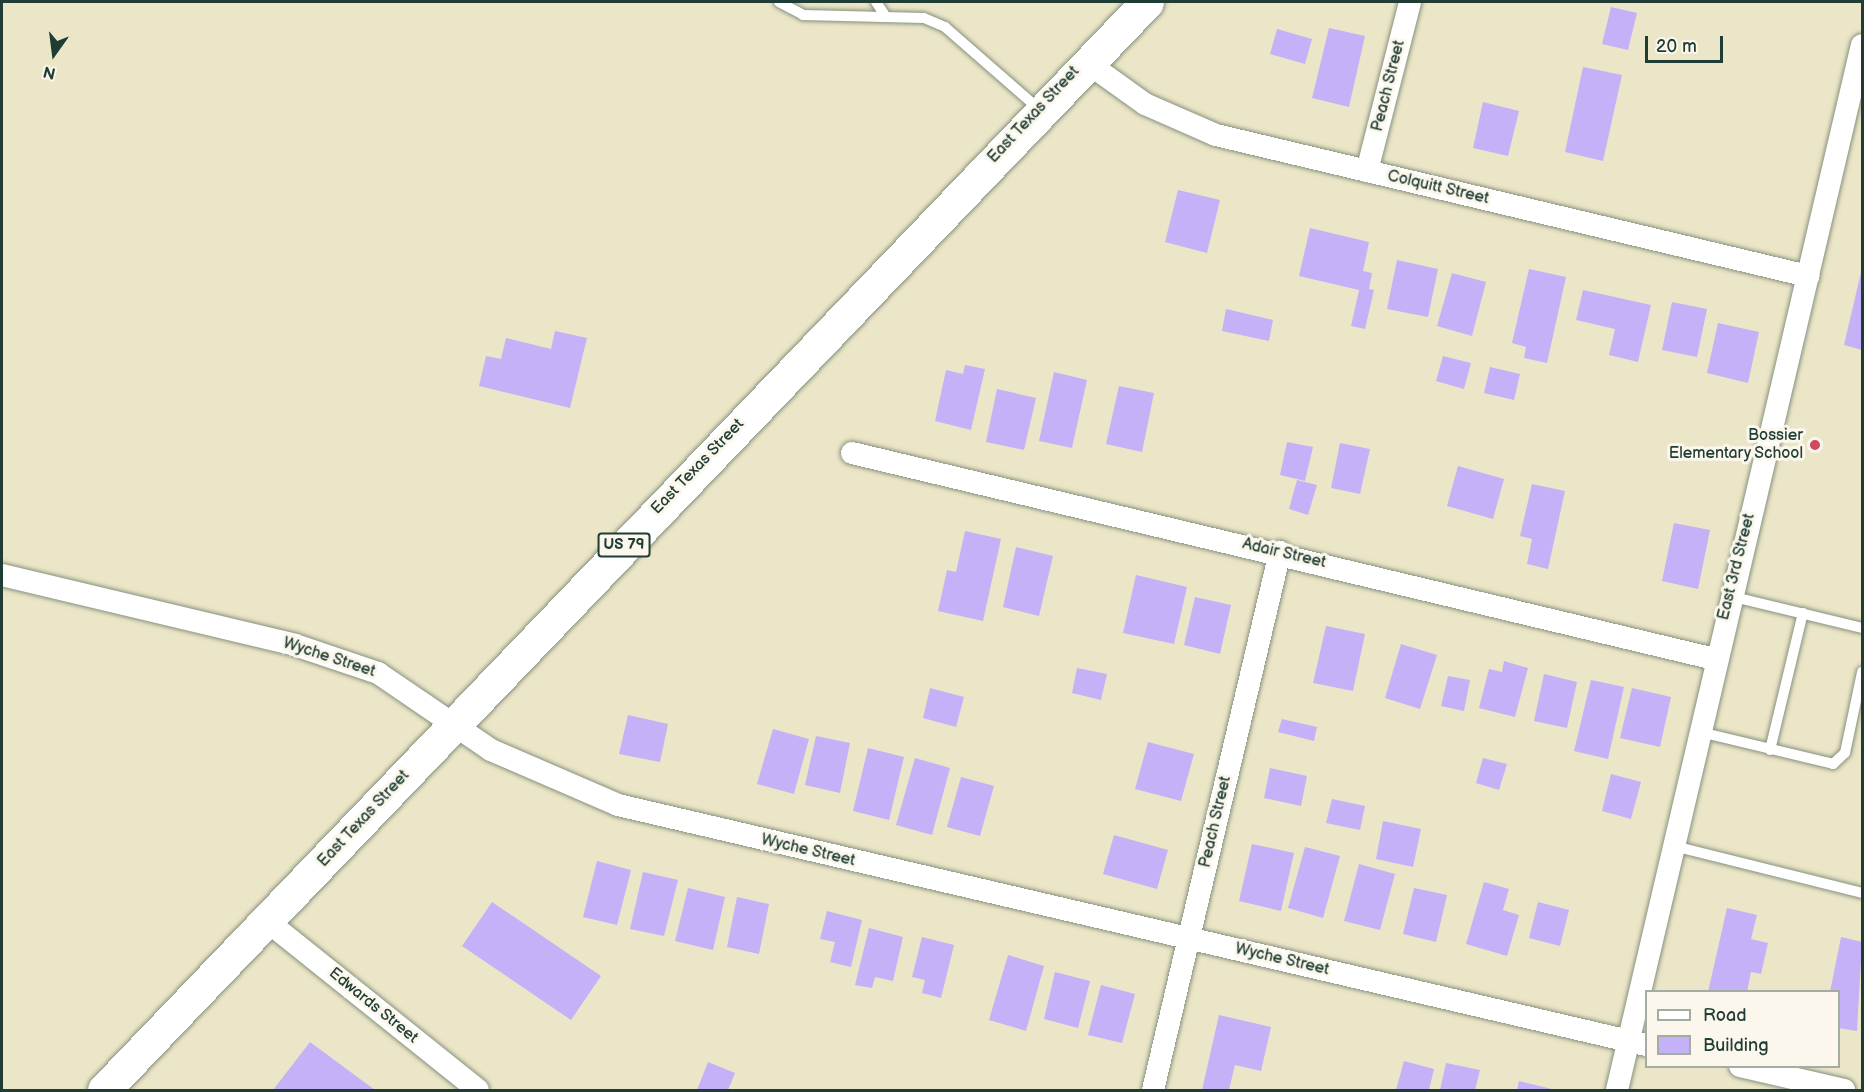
<!DOCTYPE html>
<html>
<head>
<meta charset="utf-8">
<style>
  body { margin:0 }
  #map { position:relative; width:1864px; height:1092px; overflow:hidden; background:#ece6c8; font-family:"Balsamiq Sans",sans-serif }
  div>[style] { position:absolute }
  .building>* { inset:0; background:#c4b1f7 }
  .roads { filter:drop-shadow(0 0 2px #86927e) drop-shadow(0 0 2px #86927e) }
  .service>* { height:10px; margin:-5px; padding:0 5px; transform-origin:5px; border-radius:5px; background:#fff }
  .minor>* { height:22px; margin:-11px; padding:0 11px; transform-origin:11px; border-radius:11px; background:#fff }
  .primary>* { height:33px; margin:-16.5px; padding:0 16.5px; transform-origin:16.5px; border-radius:16.5px; background:#fff }
  .dots>* { width:16px; height:16px; translate:-50% -50%; box-sizing:border-box; border:3px solid #fbf7ec; border-radius:50% }
  span { translate:-50% -50%; white-space:nowrap; text-align:center; line-height:1.15; -webkit-text-stroke:6px #fbf7ec; paint-order:stroke }
  .shield-label span { padding:2px 4px; background:#fbf7ec; border:2px solid; border-radius:4px; -webkit-text-stroke-width:0 }
  .shield-label { font-size:15px; color:#1f3d34; font-weight:700 }
  .street-label { font-size:16px; color:#1f3d34 }
  .poi-label { font-size:16px; color:#1f3d34 }
  .right { translate:-100% -50%; text-align:right }
  .frame { position:absolute; inset:0; border:3px solid #1f3d34; pointer-events:none }
  .legend { position:absolute; left:1645px; top:990px; width:195px; height:78px; box-sizing:border-box; background:#fbf7ec; border:2px solid #a3ada2; margin:0; padding:8px 10px; list-style:none; font-size:18px; color:#1f3d34 }
  .legend li { display:flex; align-items:center; gap:12px; height:30px }
  .legend b { width:30px; border:2px solid #a3ada2 }
  .north { position:absolute; left:24px; top:24px; width:60px; height:60px; -webkit-text-stroke:4px #fbf7ec; paint-order:stroke; rotate:194deg; font-size:16px; font-weight:700; line-height:24px; text-align:center; color:#1f3d34 }
  .north::after { content:''; display:block; margin:auto; width:21px; height:27px; background:#1f3d34; clip-path:polygon(50% 0,100% 100%,50% 72%,0 100%) }
  .scale { position:absolute; left:1645px; top:36px; width:78px; height:27px; box-sizing:border-box; border:3px solid #1f3d34; border-top:0; padding-left:8px; font-size:18px; line-height:21px; white-space:nowrap; color:#1f3d34; -webkit-text-stroke:4px #fbf7ec; paint-order:stroke }
</style>
</head>
<body>
<div id="map">
  <div class="building">
    <i style="clip-path:polygon(1611px 7px,1637px 13px,1628px 50px,1602px 44px)"></i>
    <i style="clip-path:polygon(1329px 28px,1365px 36px,1349px 107px,1312px 98px)"></i>
    <i style="clip-path:polygon(1277px 29px,1312px 39px,1305px 64px,1270px 54px)"></i>
    <i style="clip-path:polygon(1583px 67px,1622px 75px,1603px 161px,1565px 152px)"></i>
    <i style="clip-path:polygon(1483px 102px,1519px 111px,1508px 156px,1473px 148px)"></i>
    <i style="clip-path:polygon(1178px 190px,1220px 200px,1207px 253px,1165px 242px)"></i>
    <i style="clip-path:polygon(1310px 228px,1369px 242px,1363px 271px,1372px 273px,1369px 289px,1374px 290px,1365px 329px,1351px 326px,1359px 290px,1299px 276px)"></i>
    <i style="clip-path:polygon(1397px 260px,1438px 269px,1428px 317px,1387px 309px)"></i>
    <i style="clip-path:polygon(1862px 268px,1862px 350px,1844px 345px)"></i>
    <i style="clip-path:polygon(1529px 269px,1566px 277px,1547px 363px,1524px 358px,1526px 347px,1512px 343px)"></i>
    <i style="clip-path:polygon(1452px 273px,1486px 282px,1472px 336px,1437px 326px)"></i>
    <i style="clip-path:polygon(1583px 290px,1651px 305px,1638px 362px,1609px 355px,1615px 329px,1576px 320px)"></i>
    <i style="clip-path:polygon(1672px 302px,1707px 309px,1697px 357px,1662px 350px)"></i>
    <i style="clip-path:polygon(1226px 309px,1273px 320px,1269px 341px,1222px 331px)"></i>
    <i style="clip-path:polygon(1718px 323px,1759px 332px,1748px 383px,1707px 373px)"></i>
    <i style="clip-path:polygon(555px 331px,587px 338px,570px 408px,479px 386px,486px 356px,501px 359px,506px 338px,551px 349px)"></i>
    <i style="clip-path:polygon(1443px 356px,1471px 363px,1464px 389px,1436px 381px)"></i>
    <i style="clip-path:polygon(965px 365px,985px 369px,971px 430px,935px 421px,946px 370px,963px 374px)"></i>
    <i style="clip-path:polygon(1490px 367px,1520px 374px,1514px 400px,1484px 393px)"></i>
    <i style="clip-path:polygon(1054px 372px,1087px 380px,1072px 448px,1039px 441px)"></i>
    <i style="clip-path:polygon(1119px 386px,1154px 393px,1142px 452px,1106px 444px)"></i>
    <i style="clip-path:polygon(997px 389px,1036px 398px,1024px 450px,986px 442px)"></i>
    <i style="clip-path:polygon(1287px 442px,1313px 447px,1305px 481px,1280px 475px)"></i>
    <i style="clip-path:polygon(1340px 443px,1370px 449px,1360px 494px,1331px 488px)"></i>
    <i style="clip-path:polygon(1458px 466px,1504px 479px,1493px 519px,1447px 506px)"></i>
    <i style="clip-path:polygon(1297px 480px,1317px 485px,1308px 515px,1289px 509px)"></i>
    <i style="clip-path:polygon(1532px 484px,1565px 491px,1548px 569px,1527px 564px,1532px 539px,1520px 536px)"></i>
    <i style="clip-path:polygon(1674px 523px,1710px 530px,1698px 589px,1662px 581px)"></i>
    <i style="clip-path:polygon(965px 531px,1001px 539px,983px 621px,938px 611px,947px 570px,956px 572px)"></i>
    <i style="clip-path:polygon(1016px 547px,1053px 556px,1039px 616px,1003px 607px)"></i>
    <i style="clip-path:polygon(1136px 575px,1187px 587px,1174px 644px,1123px 633px)"></i>
    <i style="clip-path:polygon(1195px 597px,1231px 605px,1220px 654px,1184px 645px)"></i>
    <i style="clip-path:polygon(1326px 626px,1365px 634px,1353px 691px,1313px 683px)"></i>
    <i style="clip-path:polygon(1401px 644px,1437px 655px,1420px 709px,1385px 698px)"></i>
    <i style="clip-path:polygon(1504px 661px,1528px 668px,1515px 717px,1479px 708px,1489px 669px,1502px 672px)"></i>
    <i style="clip-path:polygon(1077px 668px,1107px 674px,1101px 700px,1072px 693px)"></i>
    <i style="clip-path:polygon(1544px 674px,1577px 682px,1567px 728px,1534px 721px)"></i>
    <i style="clip-path:polygon(1448px 676px,1470px 680px,1464px 711px,1441px 706px)"></i>
    <i style="clip-path:polygon(1591px 680px,1624px 687px,1608px 759px,1574px 751px)"></i>
    <i style="clip-path:polygon(930px 688px,964px 697px,956px 727px,923px 718px)"></i>
    <i style="clip-path:polygon(1632px 688px,1671px 697px,1660px 747px,1620px 738px)"></i>
    <i style="clip-path:polygon(628px 715px,668px 724px,660px 762px,619px 754px)"></i>
    <i style="clip-path:polygon(1282px 719px,1317px 727px,1314px 741px,1278px 732px)"></i>
    <i style="clip-path:polygon(773px 729px,809px 739px,794px 794px,757px 784px)"></i>
    <i style="clip-path:polygon(816px 736px,850px 743px,840px 793px,805px 785px)"></i>
    <i style="clip-path:polygon(1148px 742px,1194px 754px,1181px 801px,1135px 789px)"></i>
    <i style="clip-path:polygon(868px 748px,904px 757px,889px 820px,853px 811px)"></i>
    <i style="clip-path:polygon(915px 758px,950px 768px,932px 835px,896px 825px)"></i>
    <i style="clip-path:polygon(1483px 758px,1507px 764px,1499px 790px,1476px 783px)"></i>
    <i style="clip-path:polygon(1270px 768px,1307px 776px,1301px 806px,1264px 798px)"></i>
    <i style="clip-path:polygon(1611px 774px,1641px 782px,1631px 819px,1602px 811px)"></i>
    <i style="clip-path:polygon(961px 777px,994px 786px,980px 836px,947px 827px)"></i>
    <i style="clip-path:polygon(1332px 799px,1365px 806px,1360px 830px,1326px 823px)"></i>
    <i style="clip-path:polygon(1383px 821px,1421px 829px,1413px 867px,1376px 859px)"></i>
    <i style="clip-path:polygon(1114px 835px,1168px 850px,1157px 889px,1103px 874px)"></i>
    <i style="clip-path:polygon(1252px 844px,1294px 853px,1281px 911px,1239px 901px)"></i>
    <i style="clip-path:polygon(1305px 847px,1340px 856px,1323px 918px,1288px 908px)"></i>
    <i style="clip-path:polygon(597px 861px,631px 870px,617px 925px,583px 917px)"></i>
    <i style="clip-path:polygon(1359px 864px,1395px 874px,1380px 930px,1344px 921px)"></i>
    <i style="clip-path:polygon(643px 872px,678px 880px,664px 936px,630px 929px)"></i>
    <i style="clip-path:polygon(1484px 882px,1509px 889px,1503px 910px,1519px 915px,1507px 956px,1466px 944px)"></i>
    <i style="clip-path:polygon(688px 888px,725px 897px,713px 950px,675px 941px)"></i>
    <i style="clip-path:polygon(1414px 888px,1447px 895px,1436px 942px,1403px 934px)"></i>
    <i style="clip-path:polygon(737px 897px,769px 904px,759px 954px,727px 947px)"></i>
    <i style="clip-path:polygon(492px 902px,601px 976px,571px 1020px,462px 946px)"></i>
    <i style="clip-path:polygon(1538px 902px,1569px 910px,1560px 946px,1529px 938px)"></i>
    <i style="clip-path:polygon(1727px 908px,1757px 915px,1751px 939px,1768px 943px,1761px 974px,1751px 972px,1747px 992px,1708px 992px)"></i>
    <i style="clip-path:polygon(827px 911px,862px 920px,851px 967px,830px 962px,835px 942px,820px 939px)"></i>
    <i style="clip-path:polygon(869px 928px,903px 937px,893px 981px,875px 977px,872px 988px,855px 985px)"></i>
    <i style="clip-path:polygon(922px 937px,954px 945px,941px 998px,922px 993px,925px 980px,912px 977px)"></i>
    <i style="clip-path:polygon(1841px 937px,1862px 942px,1857px 1031px,1838px 1028px,1838px 992px,1830px 992px)"></i>
    <i style="clip-path:polygon(1008px 955px,1044px 966px,1026px 1031px,989px 1020px)"></i>
    <i style="clip-path:polygon(1055px 972px,1090px 981px,1078px 1028px,1044px 1019px)"></i>
    <i style="clip-path:polygon(1101px 985px,1135px 994px,1122px 1043px,1088px 1035px)"></i>
    <i style="clip-path:polygon(1219px 1015px,1271px 1027px,1261px 1071px,1235px 1065px,1229px 1090px,1202px 1090px)"></i>
    <i style="clip-path:polygon(310px 1042px,375px 1090px,273px 1090px)"></i>
    <i style="clip-path:polygon(1404px 1061px,1434px 1069px,1429px 1090px,1396px 1090px)"></i>
    <i style="clip-path:polygon(708px 1062px,735px 1073px,728px 1090px,697px 1090px)"></i>
    <i style="clip-path:polygon(1446px 1063px,1480px 1070px,1475px 1090px,1440px 1090px)"></i>
    <i style="clip-path:polygon(1519px 1081px,1556px 1090px,1517px 1090px)"></i>
  </div>
  <div class="roads">
    <div class="service">
      <i style="left:779px;top:2px;width:27px;rotate:28deg"></i>
      <i style="left:803px;top:15px;width:121px;rotate:1.4deg"></i>
      <i style="left:924px;top:18px;width:23px;rotate:23deg"></i>
      <i style="left:945px;top:27px;width:125px;rotate:41.1deg"></i>
      <i style="left:876px;top:2px;width:14px;rotate:56deg"></i>
      <i style="left:1730px;top:596px;width:136px;rotate:13.6deg"></i>
      <i style="left:1700px;top:732px;width:137px;rotate:13.5deg"></i>
      <i style="left:1833px;top:764px;width:16px;rotate:-43deg"></i>
      <i style="left:1845px;top:753px;width:83px;rotate:-78.1deg"></i>
      <i style="left:1770px;top:750px;width:141px;rotate:-76.5deg"></i>
      <i style="left:1674px;top:846px;width:194px;rotate:14deg"></i>
    </div>
    <div class="minor">
      <i style="left:1085px;top:61px;width:74px;rotate:35.6deg"></i>
      <i style="left:1145px;top:104px;width:77px;rotate:23.6deg"></i>
      <i style="left:1216px;top:135px;width:609px;rotate:13.4deg"></i>
      <i style="left:1367px;top:171px;width:174px;rotate:-75.7deg"></i>
      <i style="left:852px;top:453px;width:887px;rotate:13.43deg"></i>
      <i style="left:2px;top:575px;width:301px;rotate:13.4deg"></i>
      <i style="left:295px;top:645px;width:88px;rotate:18.6deg"></i>
      <i style="left:378px;top:673px;width:137px;rotate:34.3deg"></i>
      <i style="left:491px;top:750px;width:138px;rotate:23.4deg"></i>
      <i style="left:618px;top:805px;width:1056px;rotate:13.14deg"></i>
      <i style="left:267px;top:921px;width:270px;rotate:38.7deg"></i>
      <i style="left:1740px;top:1066px;width:107px;rotate:13deg"></i>
      <i style="left:1153px;top:1090px;width:553px;rotate:-76.72deg"></i>
      <i style="left:1617px;top:1090px;width:1073px;rotate:-76.81deg"></i>
    </div>
    <div class="primary">
      <i style="left:104px;top:1090px;width:1507px;rotate:-46.21deg"></i>
    </div>
  </div>
  <div class="dots">
    <i style="left:1815px;top:445px;background:#d1495b"></i>
  </div>
  <div class="shield-label">
    <span style="left:624px;top:545px">US 79</span>
  </div>
  <div class="street-label">
    <span style="left:1389px;top:86px;rotate:-76deg">Peach Street</span>
    <span style="left:1034px;top:115px;rotate:-47deg">East Texas Street</span>
    <span style="left:1438px;top:188px;rotate:13deg">Colquitt Street</span>
    <span style="left:698px;top:467px;rotate:-46deg">East Texas Street</span>
    <span style="left:1284px;top:554px;rotate:13deg">Adair Street</span>
    <span style="left:1737px;top:567px;rotate:-76deg">East 3rd Street</span>
    <span style="left:329px;top:658px;rotate:18deg">Wyche Street</span>
    <span style="left:364px;top:819px;rotate:-47deg">East Texas Street</span>
    <span style="left:1216px;top:822px;rotate:-77deg">Peach Street</span>
    <span style="left:808px;top:851px;rotate:13deg">Wyche Street</span>
    <span style="left:1282px;top:960px;rotate:13deg">Wyche Street</span>
    <span style="left:373px;top:1006px;rotate:39deg">Edwards Street</span>
  </div>
  <div class="poi-label">
    <span class="right" style="left:1803px;top:445px">Bossier<br>Elementary School</span>
  </div>
  <div class="frame"></div>
  <ul class="legend">
  <li><b style="height:8px;background:#fff"></b>Road</li>
  <li><b style="height:16px;background:#c4b1f7"></b>Building</li>
  </ul>
  <div class="north">N</div>
  <div class="scale">20 m</div>
</div>
</body>
</html>
